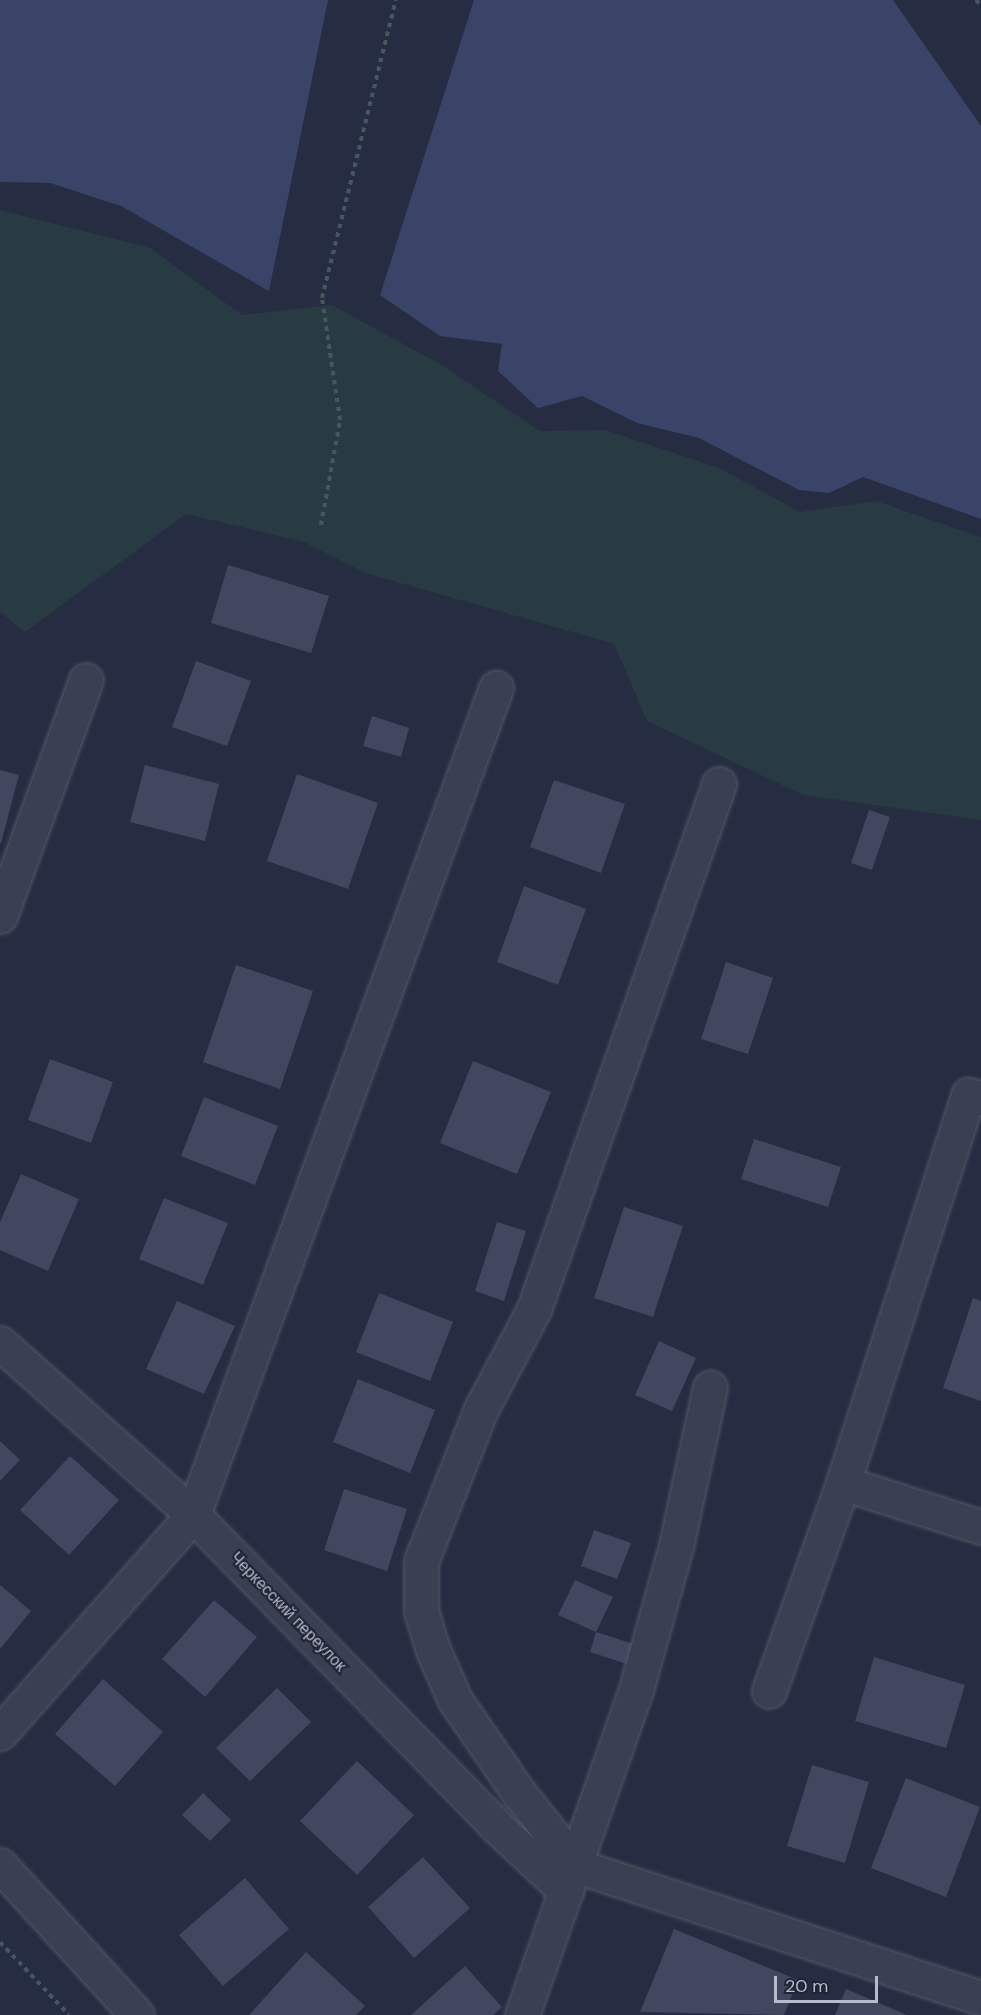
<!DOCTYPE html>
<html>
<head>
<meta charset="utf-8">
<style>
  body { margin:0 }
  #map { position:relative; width:981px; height:2015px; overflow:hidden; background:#262c41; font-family:"DM Sans",sans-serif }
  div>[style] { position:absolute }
  .green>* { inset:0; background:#283a42 }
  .water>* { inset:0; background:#394468 }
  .building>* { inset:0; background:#40475f }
  .path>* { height:4px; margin-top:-2px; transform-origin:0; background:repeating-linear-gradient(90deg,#46575f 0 4.5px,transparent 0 9px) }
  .roads { filter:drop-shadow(0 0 2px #525768) drop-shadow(0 0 2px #525768) }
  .minor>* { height:33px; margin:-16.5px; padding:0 16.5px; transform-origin:16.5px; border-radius:16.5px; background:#3a3f51 }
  span { translate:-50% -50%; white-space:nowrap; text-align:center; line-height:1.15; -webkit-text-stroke:4.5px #1f2436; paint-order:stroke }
  .street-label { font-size:16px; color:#b7bbcb }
  .scale { position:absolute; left:774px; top:1976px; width:104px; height:27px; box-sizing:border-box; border:3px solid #b7bbcb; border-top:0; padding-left:8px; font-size:18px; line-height:21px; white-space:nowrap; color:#b7bbcb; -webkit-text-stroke:4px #1f2436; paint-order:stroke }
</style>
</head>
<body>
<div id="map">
  <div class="green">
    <i style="clip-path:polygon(0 210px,150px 248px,242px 315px,332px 305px,440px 364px,540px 431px,605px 430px,719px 468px,800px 512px,876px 501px,981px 537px,981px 820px,803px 795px,647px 721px,614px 644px,365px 573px,304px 542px,186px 514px,25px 632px,0 612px)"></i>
  </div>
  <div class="water">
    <i style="clip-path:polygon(0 0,328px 0,269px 291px,121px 206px,50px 183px,0 182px)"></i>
    <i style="clip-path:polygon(474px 0,893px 0,981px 126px,981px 519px,863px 477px,829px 493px,799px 490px,699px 438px,637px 423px,582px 396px,538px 408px,498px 371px,502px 344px,440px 336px,380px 295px)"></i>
  </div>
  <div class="building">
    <i style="clip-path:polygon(228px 565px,329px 596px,311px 653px,211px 623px)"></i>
    <i style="clip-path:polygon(196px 661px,251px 681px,227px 746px,172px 727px)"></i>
    <i style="clip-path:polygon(372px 716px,409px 728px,401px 757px,363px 746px)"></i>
    <i style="clip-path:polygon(145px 765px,219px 784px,205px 841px,130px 822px)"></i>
    <i style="clip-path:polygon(0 770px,19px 775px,1px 843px,0 843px)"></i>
    <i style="clip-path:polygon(297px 774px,378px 803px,348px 889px,267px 861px)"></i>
    <i style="clip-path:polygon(554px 780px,625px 804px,601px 873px,530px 847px)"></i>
    <i style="clip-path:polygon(869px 810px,890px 817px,872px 870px,851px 863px)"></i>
    <i style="clip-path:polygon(524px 886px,586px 909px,558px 985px,497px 962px)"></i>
    <i style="clip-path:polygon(726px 962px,773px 978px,748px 1054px,701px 1039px)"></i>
    <i style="clip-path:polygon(236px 965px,313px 991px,280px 1089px,203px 1062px)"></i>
    <i style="clip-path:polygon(50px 1059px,113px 1082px,91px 1143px,28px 1120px)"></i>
    <i style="clip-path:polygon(473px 1061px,551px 1092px,517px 1174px,440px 1143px)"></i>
    <i style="clip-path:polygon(204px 1097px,278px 1126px,255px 1185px,181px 1156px)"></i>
    <i style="clip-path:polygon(754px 1139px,841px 1167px,828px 1207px,741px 1179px)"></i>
    <i style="clip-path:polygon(21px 1174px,79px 1199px,48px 1271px,0 1250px,0 1222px)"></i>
    <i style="clip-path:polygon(164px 1198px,228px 1223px,203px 1285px,139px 1259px)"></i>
    <i style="clip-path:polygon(624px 1207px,683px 1226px,653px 1317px,594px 1298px)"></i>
    <i style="clip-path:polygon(497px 1222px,526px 1231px,504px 1301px,475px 1291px)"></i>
    <i style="clip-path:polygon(379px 1293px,453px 1322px,430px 1381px,356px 1352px)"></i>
    <i style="clip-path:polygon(973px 1298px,981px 1301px,981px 1401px,943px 1388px)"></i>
    <i style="clip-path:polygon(177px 1301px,235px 1326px,204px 1394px,146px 1369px)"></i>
    <i style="clip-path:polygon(659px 1341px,696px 1358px,672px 1411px,635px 1395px)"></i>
    <i style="clip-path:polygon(358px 1379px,435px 1410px,410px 1473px,333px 1442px)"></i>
    <i style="clip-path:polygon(0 1441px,20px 1460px,0 1481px)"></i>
    <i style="clip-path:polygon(70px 1456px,119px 1500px,69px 1555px,20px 1510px)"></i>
    <i style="clip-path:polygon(344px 1489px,407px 1509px,387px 1571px,324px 1550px)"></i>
    <i style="clip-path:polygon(594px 1530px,631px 1543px,617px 1579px,581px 1566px)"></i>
    <i style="clip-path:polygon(575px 1580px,613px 1597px,596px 1632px,558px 1615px)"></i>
    <i style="clip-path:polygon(0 1585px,31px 1611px,0 1649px)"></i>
    <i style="clip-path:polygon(214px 1600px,257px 1637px,205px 1697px,162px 1659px)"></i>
    <i style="clip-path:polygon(596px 1632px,637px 1645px,630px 1665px,590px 1652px)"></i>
    <i style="clip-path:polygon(874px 1657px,965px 1685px,946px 1748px,855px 1721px)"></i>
    <i style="clip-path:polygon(103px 1679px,163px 1732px,115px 1786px,55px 1734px)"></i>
    <i style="clip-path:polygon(277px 1688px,311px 1722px,250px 1781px,216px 1748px)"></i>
    <i style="clip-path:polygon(357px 1761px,414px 1815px,357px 1875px,300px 1821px)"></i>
    <i style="clip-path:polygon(812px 1765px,869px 1782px,845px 1863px,787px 1846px)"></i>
    <i style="clip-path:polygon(906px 1778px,980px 1807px,946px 1897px,871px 1868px)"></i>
    <i style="clip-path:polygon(203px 1793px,231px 1820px,210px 1841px,182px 1815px)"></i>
    <i style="clip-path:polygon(423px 1857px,470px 1908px,414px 1958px,368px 1907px)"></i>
    <i style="clip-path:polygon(245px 1878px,289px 1929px,223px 1986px,179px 1935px)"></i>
    <i style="clip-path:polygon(674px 1929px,798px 1980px,784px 2015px,640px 2012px)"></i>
    <i style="clip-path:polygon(306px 1952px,365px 2006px,356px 2015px,249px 2015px)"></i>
    <i style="clip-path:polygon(465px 1966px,502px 2007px,493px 2015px,411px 2015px)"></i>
    <i style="clip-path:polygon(846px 1989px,907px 2015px,835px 2015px)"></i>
  </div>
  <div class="path">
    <i style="left:976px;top:0;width:8px;rotate:50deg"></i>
    <i style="left:321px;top:525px;width:107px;rotate:-79.7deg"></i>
    <i style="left:340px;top:420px;width:123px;rotate:-98.4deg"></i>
    <i style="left:322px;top:298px;width:307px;rotate:-76.1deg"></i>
    <i style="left:0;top:1942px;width:100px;rotate:46.6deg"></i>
  </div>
  <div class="roads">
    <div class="minor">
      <i style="left:719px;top:784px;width:557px;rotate:109.41deg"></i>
      <i style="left:534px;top:1309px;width:113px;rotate:117.9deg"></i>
      <i style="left:481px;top:1409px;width:163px;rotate:111.5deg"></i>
      <i style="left:421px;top:1561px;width:50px;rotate:90deg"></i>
      <i style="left:421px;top:1611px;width:41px;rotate:72.9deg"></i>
      <i style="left:433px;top:1650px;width:55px;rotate:66.3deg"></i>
      <i style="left:455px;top:1700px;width:113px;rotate:55.5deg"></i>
      <i style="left:519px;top:1793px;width:93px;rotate:51.5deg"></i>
      <i style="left:577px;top:1866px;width:425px;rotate:18.1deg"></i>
      <i style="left:0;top:916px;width:251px;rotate:-70deg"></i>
      <i style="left:0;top:1343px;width:259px;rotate:41.7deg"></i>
      <i style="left:193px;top:1515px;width:434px;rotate:45.7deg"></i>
      <i style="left:496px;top:1826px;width:96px;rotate:42.9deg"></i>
      <i style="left:843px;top:1483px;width:145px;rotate:17.7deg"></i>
      <i style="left:769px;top:1691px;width:221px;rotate:-70.4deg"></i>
      <i style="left:843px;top:1483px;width:408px;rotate:-72.1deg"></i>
      <i style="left:968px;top:1095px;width:13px;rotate:13deg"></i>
      <i style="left:0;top:1733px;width:291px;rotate:-48.5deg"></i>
      <i style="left:193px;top:1515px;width:881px;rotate:-69.88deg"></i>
      <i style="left:0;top:1865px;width:203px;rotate:47.6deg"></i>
      <i style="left:522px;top:2015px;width:349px;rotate:-70.7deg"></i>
      <i style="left:637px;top:1686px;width:145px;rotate:-74.4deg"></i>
      <i style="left:676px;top:1546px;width:162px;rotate:-77.9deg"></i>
    </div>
  </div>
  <div class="street-label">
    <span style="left:288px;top:1612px;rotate:46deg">Черкесский переулок</span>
  </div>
  <div class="scale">20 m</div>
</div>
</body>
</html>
